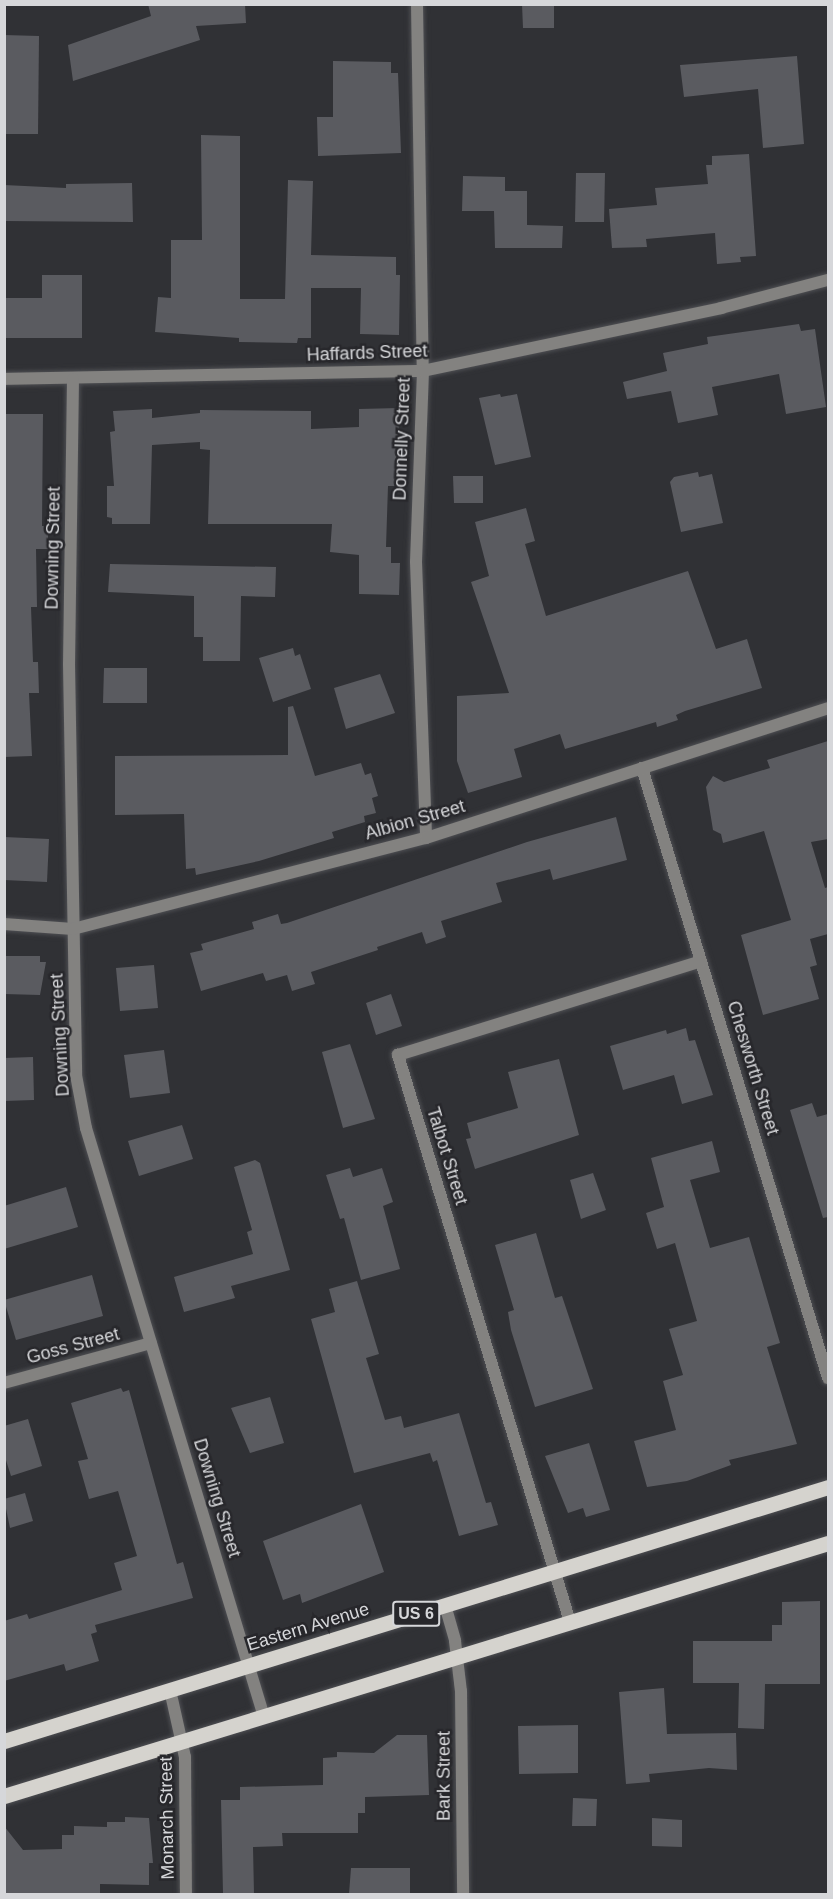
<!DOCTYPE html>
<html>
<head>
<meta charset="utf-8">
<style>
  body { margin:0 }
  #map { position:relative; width:833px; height:1899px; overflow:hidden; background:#303135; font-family:Arial,sans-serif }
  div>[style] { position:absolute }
  .building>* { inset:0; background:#5a5b60 }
  .roads { filter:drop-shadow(0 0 2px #4e4f53) drop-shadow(0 0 2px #4e4f53) }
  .minor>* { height:12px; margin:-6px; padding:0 6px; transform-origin:6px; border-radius:6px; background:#838280 }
  .primary>* { height:15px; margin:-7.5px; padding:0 7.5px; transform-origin:7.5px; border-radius:7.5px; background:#d5d3ce }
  span { translate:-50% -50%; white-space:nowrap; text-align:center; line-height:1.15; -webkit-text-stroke:5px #27272b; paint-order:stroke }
  .shield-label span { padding:2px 4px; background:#27272b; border:2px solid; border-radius:4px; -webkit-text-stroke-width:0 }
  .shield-label { font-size:16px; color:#d6d7da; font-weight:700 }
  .street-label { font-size:18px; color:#d6d7da }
  .frame { position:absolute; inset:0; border:6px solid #d6d7da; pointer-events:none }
</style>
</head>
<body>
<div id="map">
  <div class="building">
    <i style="clip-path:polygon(148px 4px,245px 4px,246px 23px,196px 26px,200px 40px,73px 81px,68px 45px,151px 16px)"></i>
    <i style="clip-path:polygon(522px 4px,554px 4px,554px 28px,523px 28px)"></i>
    <i style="clip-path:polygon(4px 35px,39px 36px,38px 134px,4px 134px)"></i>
    <i style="clip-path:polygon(797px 56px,804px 144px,763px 148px,758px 89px,684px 97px,680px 65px)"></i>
    <i style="clip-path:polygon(333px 61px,391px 62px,391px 73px,398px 73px,401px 153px,318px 156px,317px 117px,333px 117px)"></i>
    <i style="clip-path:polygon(201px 135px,240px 136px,240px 299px,285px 299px,288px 180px,313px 181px,311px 255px,396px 257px,396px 275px,400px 275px,399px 335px,360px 334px,361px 288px,311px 288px,311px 338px,298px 338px,297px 343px,239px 342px,239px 338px,155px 332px,158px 297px,171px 298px,171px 240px,202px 240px)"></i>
    <i style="clip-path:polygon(749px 154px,756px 256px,740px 257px,741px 262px,717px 264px,715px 233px,646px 239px,647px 247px,612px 248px,609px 209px,657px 205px,655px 188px,708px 184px,706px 165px,712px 165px,712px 156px)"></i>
    <i style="clip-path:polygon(576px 173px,605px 173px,604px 222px,575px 222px)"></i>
    <i style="clip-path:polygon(463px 176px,505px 177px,505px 191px,527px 191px,527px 225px,563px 226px,562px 248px,495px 248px,494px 211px,462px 211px)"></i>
    <i style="clip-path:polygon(132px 183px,133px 222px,4px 221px,4px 185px,66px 188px,66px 184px)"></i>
    <i style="clip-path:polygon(42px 275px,82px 275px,82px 338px,4px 338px,4px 298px,42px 298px)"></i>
    <i style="clip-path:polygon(799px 324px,801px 331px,815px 329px,826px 407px,786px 414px,779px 374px,712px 387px,718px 415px,678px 423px,671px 391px,627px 399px,623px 382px,667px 371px,663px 353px,708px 344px,707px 337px)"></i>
    <i style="clip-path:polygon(500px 394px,501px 397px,517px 394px,531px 457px,495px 465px,479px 398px)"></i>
    <i style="clip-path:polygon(399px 408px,398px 486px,388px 486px,386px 547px,391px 547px,391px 563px,400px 563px,399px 595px,359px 594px,359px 555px,330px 552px,332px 524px,208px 524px,210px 450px,200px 449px,200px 442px,152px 445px,150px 524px,112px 524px,112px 518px,107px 517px,107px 486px,114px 486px,110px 432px,115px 431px,113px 411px,152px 409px,152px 418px,200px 413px,200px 410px,311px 411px,311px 429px,359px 427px,359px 409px)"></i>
    <i style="clip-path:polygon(4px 414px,43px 414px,42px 526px,48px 526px,48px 549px,36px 549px,37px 607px,31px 607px,33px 662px,38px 662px,39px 693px,29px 693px,32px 756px,4px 757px)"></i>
    <i style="clip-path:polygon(698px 472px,699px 477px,712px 474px,723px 523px,681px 532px,670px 482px,674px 477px)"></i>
    <i style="clip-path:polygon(453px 476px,483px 476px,483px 503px,454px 503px)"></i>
    <i style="clip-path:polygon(526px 508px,535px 541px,525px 544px,546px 616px,688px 571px,716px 649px,747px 639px,762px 688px,685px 711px,676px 715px,678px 720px,657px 727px,656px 722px,565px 749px,560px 734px,514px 749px,522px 777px,468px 793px,457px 761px,457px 696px,509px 693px,471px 582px,489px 576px,475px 522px)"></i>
    <i style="clip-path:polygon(110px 564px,276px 567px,275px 597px,241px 596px,240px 661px,203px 661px,203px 637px,194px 637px,194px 596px,108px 592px)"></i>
    <i style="clip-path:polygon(293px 648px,295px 656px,300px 654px,311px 689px,273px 702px,259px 658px)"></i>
    <i style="clip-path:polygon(104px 668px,147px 668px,147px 703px,103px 703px)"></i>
    <i style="clip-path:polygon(380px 674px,395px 713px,346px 729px,334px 688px)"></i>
    <i style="clip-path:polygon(293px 706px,315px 776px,361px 763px,365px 775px,371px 773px,378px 796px,372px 798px,376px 813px,364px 816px,365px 822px,332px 832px,334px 838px,259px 861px,196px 875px,195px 868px,186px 869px,184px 814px,115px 815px,115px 756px,288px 755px,288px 707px)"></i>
    <i style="clip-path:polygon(828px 741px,828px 839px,811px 842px,825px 888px,828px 887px,828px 934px,810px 939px,817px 965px,810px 967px,819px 999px,763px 1015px,741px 935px,791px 920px,764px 831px,723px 843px,721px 834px,713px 830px,706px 787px,713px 776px,724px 782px,770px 768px,767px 760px)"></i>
    <i style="clip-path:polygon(616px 817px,627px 860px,553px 880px,550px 869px,496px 883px,502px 902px,441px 921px,446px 937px,426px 944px,422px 932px,377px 947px,378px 950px,311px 972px,315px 984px,292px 991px,287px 975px,266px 981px,263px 973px,201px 991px,190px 953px,203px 950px,201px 944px,254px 929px,252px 922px,278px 914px,281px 924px,287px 923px,527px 842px)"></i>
    <i style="clip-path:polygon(4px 837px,49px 839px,47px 882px,4px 880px)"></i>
    <i style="clip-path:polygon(4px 956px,40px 956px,40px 962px,46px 962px,40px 995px,4px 994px)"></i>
    <i style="clip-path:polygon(154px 965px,158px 1008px,120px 1011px,116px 968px)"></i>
    <i style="clip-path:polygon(391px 994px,402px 1026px,376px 1035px,366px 1003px)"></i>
    <i style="clip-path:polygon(686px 1028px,689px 1041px,695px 1040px,713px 1095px,682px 1104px,674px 1075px,623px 1090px,610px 1046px,666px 1030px,667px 1034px)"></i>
    <i style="clip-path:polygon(350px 1044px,375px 1119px,343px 1128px,322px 1052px)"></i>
    <i style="clip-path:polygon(164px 1050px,170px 1093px,130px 1098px,124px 1055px)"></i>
    <i style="clip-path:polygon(33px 1057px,34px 1100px,4px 1101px,4px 1058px)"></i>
    <i style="clip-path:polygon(559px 1059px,579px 1135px,475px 1169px,466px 1139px,471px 1138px,467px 1123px,518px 1108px,508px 1072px)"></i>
    <i style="clip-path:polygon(812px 1103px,817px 1117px,828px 1114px,828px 1217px,823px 1218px,790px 1110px)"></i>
    <i style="clip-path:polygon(182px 1125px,193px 1159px,139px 1176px,128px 1141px)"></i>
    <i style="clip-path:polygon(712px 1141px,720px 1172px,690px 1180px,710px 1248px,749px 1237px,780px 1343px,767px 1347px,797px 1444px,729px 1460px,731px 1465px,687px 1481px,647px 1487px,634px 1441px,676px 1430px,663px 1381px,683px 1375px,669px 1329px,697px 1321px,675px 1243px,657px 1249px,646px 1213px,664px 1207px,651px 1158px)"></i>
    <i style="clip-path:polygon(255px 1160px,260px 1163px,290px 1270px,231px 1286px,235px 1298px,184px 1312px,174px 1277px,253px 1254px,247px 1232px,252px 1230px,234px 1167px)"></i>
    <i style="clip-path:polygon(350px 1168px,353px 1177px,382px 1168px,393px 1202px,383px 1206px,400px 1269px,361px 1280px,344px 1218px,340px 1219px,326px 1175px)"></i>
    <i style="clip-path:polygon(593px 1173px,606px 1210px,581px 1219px,570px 1180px)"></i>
    <i style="clip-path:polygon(66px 1187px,78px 1227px,4px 1249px,4px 1206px)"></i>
    <i style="clip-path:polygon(536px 1233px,555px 1298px,562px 1296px,593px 1389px,535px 1407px,511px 1330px,508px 1312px,514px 1310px,495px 1245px)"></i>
    <i style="clip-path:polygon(92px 1275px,103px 1316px,16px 1340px,4px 1300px)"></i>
    <i style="clip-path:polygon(357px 1281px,379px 1354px,366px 1358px,385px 1420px,401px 1416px,404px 1428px,459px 1413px,486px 1503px,491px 1502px,498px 1525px,459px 1536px,437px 1460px,433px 1462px,430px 1453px,354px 1473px,311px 1319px,335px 1312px,329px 1289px)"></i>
    <i style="clip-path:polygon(121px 1388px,123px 1392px,129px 1390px,177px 1564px,183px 1562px,193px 1598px,95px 1625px,97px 1632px,91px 1634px,99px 1661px,66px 1671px,64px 1664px,4px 1681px,4px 1621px,27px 1614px,29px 1619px,122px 1590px,114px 1563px,137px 1556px,118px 1491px,89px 1499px,78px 1461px,88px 1459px,71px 1403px)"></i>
    <i style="clip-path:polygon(270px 1397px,284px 1443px,250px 1453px,231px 1408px)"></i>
    <i style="clip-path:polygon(28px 1419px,42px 1466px,11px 1476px,4px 1454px,4px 1426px)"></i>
    <i style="clip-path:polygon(589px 1443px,610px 1510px,586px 1517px,583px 1508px,568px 1513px,545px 1456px)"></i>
    <i style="clip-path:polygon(25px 1493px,33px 1521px,10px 1528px,4px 1499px)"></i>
    <i style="clip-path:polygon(361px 1504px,384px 1572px,302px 1603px,300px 1594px,283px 1600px,263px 1541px)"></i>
    <i style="clip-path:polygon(820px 1601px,820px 1684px,765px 1684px,764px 1729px,738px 1728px,739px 1683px,693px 1683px,693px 1641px,772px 1641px,772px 1625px,782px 1625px,782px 1602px)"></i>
    <i style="clip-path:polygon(664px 1688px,667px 1734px,736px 1733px,737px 1770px,709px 1768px,649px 1774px,650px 1782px,626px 1784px,619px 1692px)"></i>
    <i style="clip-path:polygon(578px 1725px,578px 1773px,519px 1774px,518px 1726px)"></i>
    <i style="clip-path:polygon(397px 1735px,427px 1735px,429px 1795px,365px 1797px,365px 1813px,358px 1813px,358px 1833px,282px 1833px,283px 1846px,253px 1847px,254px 1894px,223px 1894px,221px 1800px,240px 1800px,240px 1787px,323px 1785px,323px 1758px,337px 1757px,337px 1752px,374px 1753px)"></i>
    <i style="clip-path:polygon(573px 1798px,597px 1799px,596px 1826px,572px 1826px)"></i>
    <i style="clip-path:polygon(125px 1817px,149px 1818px,153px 1863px,149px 1863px,149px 1885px,100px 1884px,100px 1894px,4px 1894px,4px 1826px,23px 1850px,62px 1849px,62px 1835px,74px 1835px,74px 1826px,107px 1827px,107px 1822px,125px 1822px)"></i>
    <i style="clip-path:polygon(652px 1818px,682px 1820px,682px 1847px,652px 1846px)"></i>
    <i style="clip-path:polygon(351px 1868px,410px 1868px,410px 1894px,349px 1894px)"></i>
  </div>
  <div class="roads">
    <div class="minor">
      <i style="left:417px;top:4px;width:367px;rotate:89.1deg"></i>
      <i style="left:423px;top:371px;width:191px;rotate:92.1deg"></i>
      <i style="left:416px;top:562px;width:276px;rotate:87.9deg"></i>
      <i style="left:4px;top:379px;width:419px;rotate:-1.1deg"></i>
      <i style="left:423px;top:371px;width:305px;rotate:-11.9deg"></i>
      <i style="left:721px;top:308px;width:111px;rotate:-14.7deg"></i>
      <i style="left:73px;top:379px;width:285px;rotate:90.8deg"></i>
      <i style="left:69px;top:664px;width:411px;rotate:89deg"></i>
      <i style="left:76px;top:1075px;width:54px;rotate:79.3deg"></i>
      <i style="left:86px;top:1128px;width:615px;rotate:73.18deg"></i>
      <i style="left:642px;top:768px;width:638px;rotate:73.04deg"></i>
      <i style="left:4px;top:924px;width:69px;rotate:4.1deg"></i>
      <i style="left:73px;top:929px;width:365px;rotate:-14.5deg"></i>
      <i style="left:426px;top:838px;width:422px;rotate:-17.9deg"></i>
      <i style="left:4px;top:1383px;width:152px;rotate:-15.2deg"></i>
      <i style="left:445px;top:1605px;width:37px;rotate:74deg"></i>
      <i style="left:455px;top:1641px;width:50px;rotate:83.2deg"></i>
      <i style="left:461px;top:1691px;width:203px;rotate:89.4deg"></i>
      <i style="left:570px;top:1622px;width:593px;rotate:-106.88deg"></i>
      <i style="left:398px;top:1055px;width:317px;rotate:-17.2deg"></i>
      <i style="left:170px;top:1690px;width:69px;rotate:77.4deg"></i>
      <i style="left:185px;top:1757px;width:137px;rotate:89.6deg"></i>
    </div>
    <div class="primary">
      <i style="left:4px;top:1741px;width:862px;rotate:-17.13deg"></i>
      <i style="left:4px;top:1796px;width:862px;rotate:-17.07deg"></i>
    </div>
  </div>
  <div class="shield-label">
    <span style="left:416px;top:1614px">US 6</span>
  </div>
  <div class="street-label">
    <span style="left:367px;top:353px;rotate:-2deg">Haffards Street</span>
    <span style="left:402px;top:439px;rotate:-88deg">Donnelly Street</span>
    <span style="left:53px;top:548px;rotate:-89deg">Downing Street</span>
    <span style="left:415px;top:820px;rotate:-16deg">Albion Street</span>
    <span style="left:60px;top:1035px;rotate:-93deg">Downing Street</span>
    <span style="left:753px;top:1068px;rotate:73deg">Chesworth Street</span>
    <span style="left:447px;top:1156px;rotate:73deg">Talbot Street</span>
    <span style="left:73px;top:1346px;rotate:-15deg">Goss Street</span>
    <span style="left:217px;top:1498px;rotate:73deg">Downing Street</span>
    <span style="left:308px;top:1627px;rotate:-17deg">Eastern Avenue</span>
    <span style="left:444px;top:1776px;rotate:-90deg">Bark Street</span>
    <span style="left:167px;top:1818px;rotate:-91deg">Monarch Street</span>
  </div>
  <div class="frame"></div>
</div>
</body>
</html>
